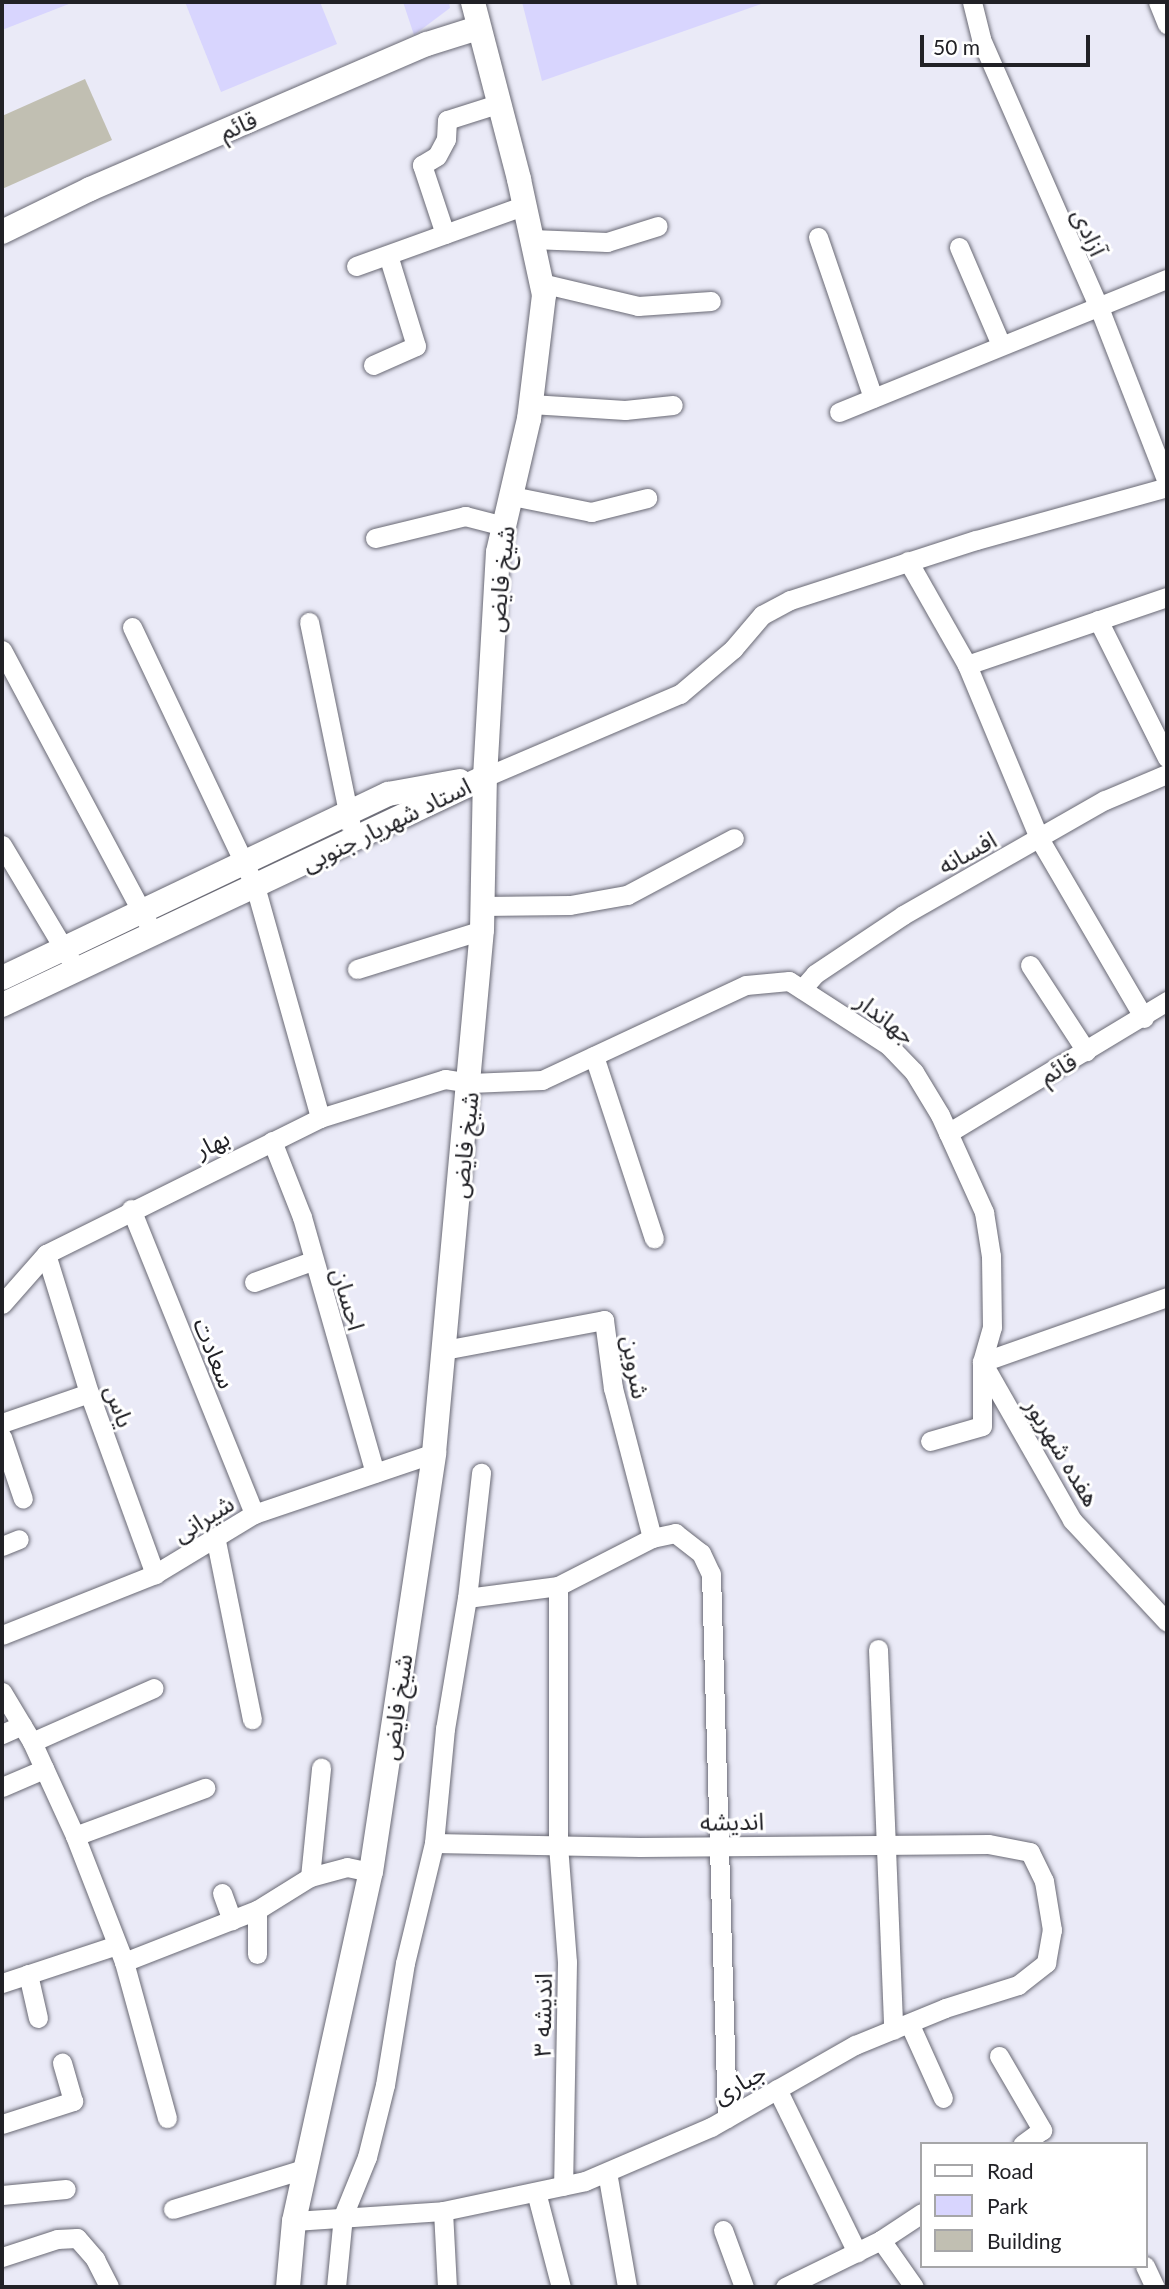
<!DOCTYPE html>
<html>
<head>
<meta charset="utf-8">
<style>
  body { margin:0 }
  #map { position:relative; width:1169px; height:2289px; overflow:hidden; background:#eaeaf7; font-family:Lato,"Noto Sans Arabic",sans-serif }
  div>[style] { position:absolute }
  .green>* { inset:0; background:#d8d5fe }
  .building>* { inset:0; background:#c1bfb2 }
  .roads { filter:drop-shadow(0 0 2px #696974) drop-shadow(0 0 2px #696974) }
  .minor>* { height:19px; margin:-9.5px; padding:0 9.5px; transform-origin:9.5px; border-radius:9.5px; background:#fff }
  .tertiary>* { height:24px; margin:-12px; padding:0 12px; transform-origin:12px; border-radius:12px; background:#fff }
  span { translate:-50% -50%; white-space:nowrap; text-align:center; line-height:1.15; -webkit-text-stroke:6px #fff; paint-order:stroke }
  .street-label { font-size:24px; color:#212126 }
  .frame { position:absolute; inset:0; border:4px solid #212126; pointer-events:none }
  .legend { position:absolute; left:920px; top:2142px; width:228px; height:126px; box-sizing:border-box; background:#fff; border:2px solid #a6a6a8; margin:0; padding:9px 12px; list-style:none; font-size:21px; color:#212126 }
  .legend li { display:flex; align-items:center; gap:14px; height:35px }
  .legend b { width:35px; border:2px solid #a6a6a8 }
  .scale { position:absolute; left:920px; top:35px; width:170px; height:32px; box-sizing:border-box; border:4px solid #212126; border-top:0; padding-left:9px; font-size:21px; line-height:24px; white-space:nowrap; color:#212126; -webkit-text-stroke:5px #fff; paint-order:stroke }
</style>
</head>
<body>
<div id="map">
  <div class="green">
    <i style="clip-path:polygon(2px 2px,74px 2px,2px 30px)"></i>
    <i style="clip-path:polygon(185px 2px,320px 2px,337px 44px,221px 92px)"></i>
    <i style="clip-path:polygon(403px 2px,449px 2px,450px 8px,414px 35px)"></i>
    <i style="clip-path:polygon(522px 2px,767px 2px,542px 81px)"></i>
  </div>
  <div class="building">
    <i style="clip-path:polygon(85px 79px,112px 140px,2px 189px,2px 116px)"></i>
  </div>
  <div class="roads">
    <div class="minor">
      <i style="left:972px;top:2px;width:38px;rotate:76deg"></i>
      <i style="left:981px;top:39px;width:291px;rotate:66.3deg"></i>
      <i style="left:1098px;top:305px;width:190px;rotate:68.7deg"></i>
      <i style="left:1158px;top:2px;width:24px;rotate:68deg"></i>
      <i style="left:445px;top:234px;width:73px;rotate:-108.4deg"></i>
      <i style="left:422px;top:165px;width:17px;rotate:-31deg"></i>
      <i style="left:437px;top:156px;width:19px;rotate:-62deg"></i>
      <i style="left:446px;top:139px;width:19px;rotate:-87deg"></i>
      <i style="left:447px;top:120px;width:52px;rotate:-17.7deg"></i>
      <i style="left:818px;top:237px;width:170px;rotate:71.1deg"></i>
      <i style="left:532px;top:239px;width:75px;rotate:2.3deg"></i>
      <i style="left:607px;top:242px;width:53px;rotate:-17.4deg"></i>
      <i style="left:959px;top:247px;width:107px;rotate:66.8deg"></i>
      <i style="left:356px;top:266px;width:180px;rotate:-19.8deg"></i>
      <i style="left:541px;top:283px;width:100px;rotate:13.3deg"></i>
      <i style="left:638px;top:306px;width:73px;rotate:-3.9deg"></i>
      <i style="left:373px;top:365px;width:47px;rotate:-23.8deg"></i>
      <i style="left:416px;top:346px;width:95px;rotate:-107.1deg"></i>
      <i style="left:531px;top:404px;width:94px;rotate:3.7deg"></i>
      <i style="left:625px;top:410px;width:48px;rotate:-5.9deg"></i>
      <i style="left:839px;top:412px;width:354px;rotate:-22.1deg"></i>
      <i style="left:512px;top:496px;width:81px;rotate:11.4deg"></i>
      <i style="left:591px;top:512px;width:58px;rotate:-14deg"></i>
      <i style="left:375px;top:538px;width:93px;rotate:-13.7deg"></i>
      <i style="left:465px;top:516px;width:40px;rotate:14.4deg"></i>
      <i style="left:908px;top:561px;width:120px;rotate:60.4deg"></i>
      <i style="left:967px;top:665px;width:190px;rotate:67.4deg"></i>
      <i style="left:1040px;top:840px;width:206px;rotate:59.7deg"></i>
      <i style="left:1098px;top:620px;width:154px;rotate:63.4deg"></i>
      <i style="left:309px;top:622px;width:209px;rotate:78.4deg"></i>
      <i style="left:132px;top:627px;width:287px;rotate:64.6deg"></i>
      <i style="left:255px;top:886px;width:241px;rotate:74.3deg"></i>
      <i style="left:2px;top:650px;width:310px;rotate:61.9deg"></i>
      <i style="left:967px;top:665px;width:211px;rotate:-18.8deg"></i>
      <i style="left:485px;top:777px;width:212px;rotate:-23.1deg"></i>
      <i style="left:680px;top:694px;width:70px;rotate:-40.3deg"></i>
      <i style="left:733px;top:649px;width:45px;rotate:-49.5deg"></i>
      <i style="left:762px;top:615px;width:32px;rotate:-28deg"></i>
      <i style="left:790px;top:600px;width:195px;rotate:-17.9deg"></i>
      <i style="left:976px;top:540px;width:198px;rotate:-15.5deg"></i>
      <i style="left:2px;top:845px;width:133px;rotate:59.2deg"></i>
      <i style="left:482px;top:906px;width:88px;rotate:-0.7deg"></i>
      <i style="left:570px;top:905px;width:58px;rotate:-10deg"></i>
      <i style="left:627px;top:895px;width:121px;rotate:-28deg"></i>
      <i style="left:1030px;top:965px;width:103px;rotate:56.9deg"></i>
      <i style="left:357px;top:969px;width:131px;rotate:-17.3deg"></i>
      <i style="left:802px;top:989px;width:20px;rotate:-49deg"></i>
      <i style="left:815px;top:974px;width:106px;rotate:-33.8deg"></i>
      <i style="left:903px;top:915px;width:232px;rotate:-29.7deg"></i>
      <i style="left:1105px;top:800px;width:67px;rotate:-22.8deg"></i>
      <i style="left:594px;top:1056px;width:192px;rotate:71.8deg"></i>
      <i style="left:948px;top:1133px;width:256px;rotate:-31.1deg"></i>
      <i style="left:272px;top:1141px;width:82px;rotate:68.5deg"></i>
      <i style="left:302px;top:1217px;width:266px;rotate:74.1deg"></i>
      <i style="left:131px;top:1209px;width:329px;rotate:68deg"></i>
      <i style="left:46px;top:1254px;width:145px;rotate:72.8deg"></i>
      <i style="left:89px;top:1393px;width:193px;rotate:70deg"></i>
      <i style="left:254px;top:1282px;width:62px;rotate:-19.9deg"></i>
      <i style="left:1167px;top:1297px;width:196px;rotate:160.6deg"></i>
      <i style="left:982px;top:1362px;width:182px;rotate:60.3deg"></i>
      <i style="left:1072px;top:1520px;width:139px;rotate:47deg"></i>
      <i style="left:2px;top:1304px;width:67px;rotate:-48.7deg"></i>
      <i style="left:46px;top:1254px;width:306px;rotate:-26.4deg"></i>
      <i style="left:320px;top:1118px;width:131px;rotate:-17.3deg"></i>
      <i style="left:445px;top:1079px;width:25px;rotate:9deg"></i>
      <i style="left:470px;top:1083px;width:72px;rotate:-2.4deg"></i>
      <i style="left:542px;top:1080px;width:225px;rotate:-25deg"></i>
      <i style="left:746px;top:985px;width:43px;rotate:-5.3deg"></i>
      <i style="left:789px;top:981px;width:118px;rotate:32.9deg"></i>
      <i style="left:888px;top:1045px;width:37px;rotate:46deg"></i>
      <i style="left:914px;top:1072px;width:50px;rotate:58.8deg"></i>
      <i style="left:940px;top:1115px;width:107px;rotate:65.6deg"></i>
      <i style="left:984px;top:1212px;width:45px;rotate:81deg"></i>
      <i style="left:991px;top:1256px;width:71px;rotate:89.2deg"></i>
      <i style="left:992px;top:1327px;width:36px;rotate:106deg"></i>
      <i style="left:982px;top:1362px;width:64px;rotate:90deg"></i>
      <i style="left:982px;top:1426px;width:54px;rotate:163.9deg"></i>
      <i style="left:444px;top:1350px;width:163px;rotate:-10.6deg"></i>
      <i style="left:604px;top:1320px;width:69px;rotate:82.5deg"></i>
      <i style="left:613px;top:1388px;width:155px;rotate:75.4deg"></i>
      <i style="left:2px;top:1423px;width:92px;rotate:-19deg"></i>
      <i style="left:2px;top:1437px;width:65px;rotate:71.3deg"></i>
      <i style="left:216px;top:1541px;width:182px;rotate:78.6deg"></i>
      <i style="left:2px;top:1546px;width:18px;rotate:-22deg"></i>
      <i style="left:558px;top:1586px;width:259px;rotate:90deg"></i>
      <i style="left:558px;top:1845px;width:117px;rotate:85.6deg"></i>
      <i style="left:567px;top:1962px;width:224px;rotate:91deg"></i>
      <i style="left:467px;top:1598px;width:92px;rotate:-7.5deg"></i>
      <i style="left:558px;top:1586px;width:106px;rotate:-27.1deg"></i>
      <i style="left:652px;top:1538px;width:24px;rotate:-12deg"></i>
      <i style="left:675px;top:1533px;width:33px;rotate:38deg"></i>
      <i style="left:701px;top:1553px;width:23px;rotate:65deg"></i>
      <i style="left:711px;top:1574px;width:544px;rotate:88.32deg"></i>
      <i style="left:2px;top:1635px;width:165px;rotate:-21.7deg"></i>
      <i style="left:155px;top:1574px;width:116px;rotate:-31.2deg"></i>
      <i style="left:254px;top:1514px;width:190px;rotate:-18.7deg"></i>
      <i style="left:878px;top:1649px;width:381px;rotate:87.7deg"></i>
      <i style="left:2px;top:1692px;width:58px;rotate:59deg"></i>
      <i style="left:32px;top:1742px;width:103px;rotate:65.4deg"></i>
      <i style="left:75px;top:1836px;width:135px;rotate:68.7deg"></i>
      <i style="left:124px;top:1962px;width:162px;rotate:74.6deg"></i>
      <i style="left:2px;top:1734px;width:22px;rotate:-24deg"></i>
      <i style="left:32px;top:1742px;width:133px;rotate:-23.9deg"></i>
      <i style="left:2px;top:1787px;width:46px;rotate:-23.2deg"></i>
      <i style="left:75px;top:1836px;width:139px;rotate:-20.3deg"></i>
      <i style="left:310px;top:1877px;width:110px;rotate:-84.2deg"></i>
      <i style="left:222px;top:1893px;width:29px;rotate:70deg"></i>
      <i style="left:257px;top:1954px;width:44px;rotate:-90deg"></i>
      <i style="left:124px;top:1962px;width:143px;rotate:-21.4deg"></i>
      <i style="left:257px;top:1910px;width:62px;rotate:-31.9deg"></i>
      <i style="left:310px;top:1877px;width:38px;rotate:-15deg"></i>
      <i style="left:347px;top:1867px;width:25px;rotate:12deg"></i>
      <i style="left:28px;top:1974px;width:45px;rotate:77.2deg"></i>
      <i style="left:2px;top:1983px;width:121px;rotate:-18.3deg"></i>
      <i style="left:910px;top:2025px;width:80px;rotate:65.7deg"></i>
      <i style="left:999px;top:2056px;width:86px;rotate:59.8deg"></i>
      <i style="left:1042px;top:2130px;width:24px;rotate:144deg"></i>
      <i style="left:777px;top:2089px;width:182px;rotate:63.9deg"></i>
      <i style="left:2px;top:2124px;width:75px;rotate:-17.9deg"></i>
      <i style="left:73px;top:2101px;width:40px;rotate:-106deg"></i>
      <i style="left:607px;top:2172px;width:117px;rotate:80.1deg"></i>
      <i style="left:536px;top:2192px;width:98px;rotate:75.3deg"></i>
      <i style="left:2px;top:2195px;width:64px;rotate:-5.4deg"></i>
      <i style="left:173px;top:2209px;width:137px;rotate:-17deg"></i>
      <i style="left:443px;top:2211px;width:76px;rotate:87deg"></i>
      <i style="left:294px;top:2221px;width:149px;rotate:-3.8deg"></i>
      <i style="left:443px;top:2211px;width:145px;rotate:-11.9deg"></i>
      <i style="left:585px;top:2181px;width:137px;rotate:-23.2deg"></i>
      <i style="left:711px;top:2127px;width:166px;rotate:-29.7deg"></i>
      <i style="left:855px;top:2045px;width:97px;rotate:-22.3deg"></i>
      <i style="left:945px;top:2008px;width:77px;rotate:-17.5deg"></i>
      <i style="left:1018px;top:1985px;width:36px;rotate:-38deg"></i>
      <i style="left:1046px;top:1963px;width:34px;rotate:-80deg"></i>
      <i style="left:1052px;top:1930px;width:50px;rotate:-99.3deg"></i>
      <i style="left:1044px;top:1881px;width:32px;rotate:-116deg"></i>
      <i style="left:1030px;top:1852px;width:43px;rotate:-169.2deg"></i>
      <i style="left:988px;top:1844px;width:348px;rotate:179.5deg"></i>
      <i style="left:640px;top:1847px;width:206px;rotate:-178.9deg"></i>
      <i style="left:723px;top:2230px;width:61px;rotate:69.8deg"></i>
      <i style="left:881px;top:2240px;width:57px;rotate:54.9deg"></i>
      <i style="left:2px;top:2257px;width:58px;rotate:-18.1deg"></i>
      <i style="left:57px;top:2239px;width:20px;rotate:-3deg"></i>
      <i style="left:77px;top:2238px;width:28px;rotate:49deg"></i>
      <i style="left:95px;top:2259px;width:31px;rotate:63deg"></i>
      <i style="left:1145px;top:2266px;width:23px;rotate:65deg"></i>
      <i style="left:336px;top:2287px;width:71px;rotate:-84.4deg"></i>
      <i style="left:343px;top:2216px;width:64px;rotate:-67.9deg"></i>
      <i style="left:367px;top:2157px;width:74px;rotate:-76deg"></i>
      <i style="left:385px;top:2085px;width:124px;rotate:-80.7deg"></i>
      <i style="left:405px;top:1963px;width:123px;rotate:-76.4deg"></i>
      <i style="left:434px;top:1843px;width:115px;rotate:-84.5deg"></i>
      <i style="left:445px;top:1729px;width:133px;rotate:-80.5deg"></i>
      <i style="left:467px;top:1598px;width:126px;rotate:-83.6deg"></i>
      <i style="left:785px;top:2287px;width:107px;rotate:-26.1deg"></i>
      <i style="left:881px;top:2240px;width:49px;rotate:-33.4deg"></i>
    </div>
    <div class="tertiary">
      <i style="left:2px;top:232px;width:98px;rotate:-26deg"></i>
      <i style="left:90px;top:189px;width:367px;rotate:-23.3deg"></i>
      <i style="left:427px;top:44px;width:53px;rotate:-17.4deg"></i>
      <i style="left:2px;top:978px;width:428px;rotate:-25.5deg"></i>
      <i style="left:388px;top:794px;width:73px;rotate:-10.2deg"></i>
      <i style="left:2px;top:1005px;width:534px;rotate:-25.27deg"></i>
      <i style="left:288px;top:2287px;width:66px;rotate:-84.8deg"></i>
      <i style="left:294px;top:2221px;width:357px;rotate:-77.6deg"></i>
      <i style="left:371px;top:1872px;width:424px;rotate:-81.4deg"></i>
      <i style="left:434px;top:1453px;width:525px;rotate:-84.76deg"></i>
      <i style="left:482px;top:930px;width:153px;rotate:-88.9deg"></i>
      <i style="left:485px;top:777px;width:225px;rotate:-86.7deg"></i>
      <i style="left:498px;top:552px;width:137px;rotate:-76.9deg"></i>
      <i style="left:529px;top:419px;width:125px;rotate:-83.1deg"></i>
      <i style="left:544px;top:295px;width:119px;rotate:-102.2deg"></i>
      <i style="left:519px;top:179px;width:183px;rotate:-104.6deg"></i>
    </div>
  </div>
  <div class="street-label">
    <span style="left:238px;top:125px;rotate:-23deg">قائم</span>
    <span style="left:1090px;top:232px;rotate:66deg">آزادی</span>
    <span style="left:500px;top:579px;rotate:-84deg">شیخ فایض</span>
    <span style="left:386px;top:824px;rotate:-26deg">استاد شهریار جنوبی</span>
    <span style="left:967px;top:852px;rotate:-29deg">افسانه</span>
    <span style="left:886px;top:1018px;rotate:38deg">جهاندار</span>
    <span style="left:1058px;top:1068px;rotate:-30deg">قائم</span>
    <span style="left:212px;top:1143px;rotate:-26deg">بهار</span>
    <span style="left:464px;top:1145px;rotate:-84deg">شیخ فایض</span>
    <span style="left:349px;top:1299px;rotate:74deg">احسان</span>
    <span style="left:215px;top:1353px;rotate:68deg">سعادت</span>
    <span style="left:636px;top:1367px;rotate:80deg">شروین</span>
    <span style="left:120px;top:1406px;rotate:70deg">یاس</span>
    <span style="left:1063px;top:1452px;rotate:59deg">هفده شهریور</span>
    <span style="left:203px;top:1518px;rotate:-32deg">شیرانی</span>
    <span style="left:396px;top:1707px;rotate:-82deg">شیخ فایض</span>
    <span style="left:732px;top:1821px;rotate:-1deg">اندیشه</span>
    <span style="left:542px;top:2015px;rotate:-89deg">اندیشه ۳</span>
    <span style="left:739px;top:2083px;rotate:-30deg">جباری</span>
  </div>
  <div class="frame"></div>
  <ul class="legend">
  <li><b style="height:9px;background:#fff"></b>Road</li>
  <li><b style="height:19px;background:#d8d5fe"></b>Park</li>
  <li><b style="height:19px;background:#c1bfb2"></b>Building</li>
  </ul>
  <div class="scale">50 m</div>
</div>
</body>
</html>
